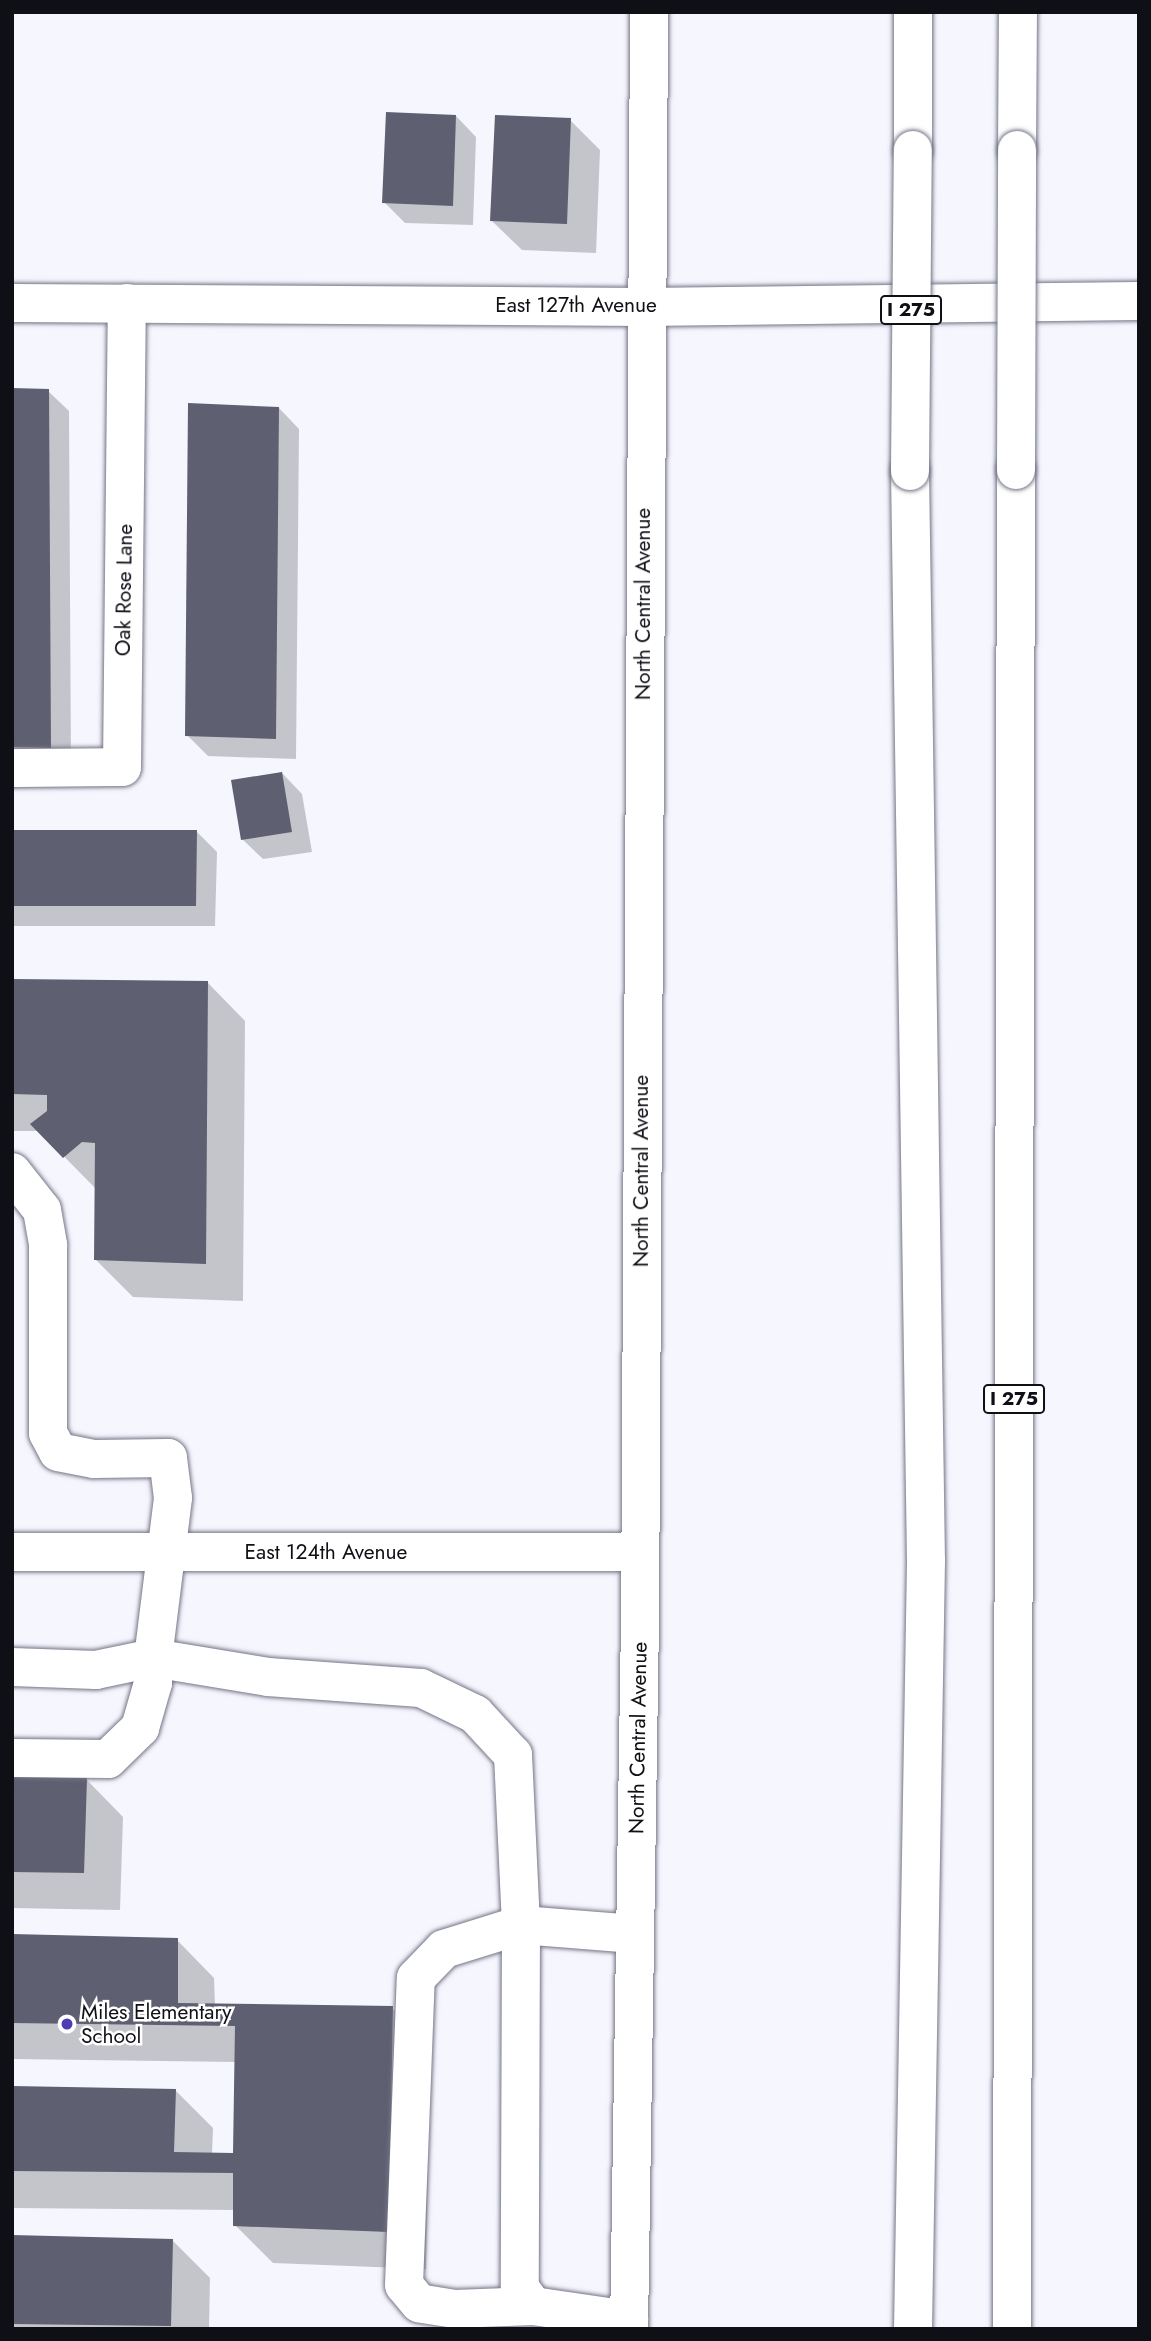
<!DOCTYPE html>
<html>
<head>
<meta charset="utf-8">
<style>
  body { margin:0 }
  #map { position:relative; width:1151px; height:2341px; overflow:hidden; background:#f6f6fe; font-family:Jost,sans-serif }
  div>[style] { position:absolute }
  .shadow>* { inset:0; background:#0003 }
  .building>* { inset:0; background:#5e5f70 }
  .roads { filter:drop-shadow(0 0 2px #747587) drop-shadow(0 0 2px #747587) }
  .minor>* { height:38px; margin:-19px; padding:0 19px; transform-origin:19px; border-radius:19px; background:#fff }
  .highway>* { height:38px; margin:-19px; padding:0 19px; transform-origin:19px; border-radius:19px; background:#fff }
  .bridges { filter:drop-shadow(0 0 2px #747587) drop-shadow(0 0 2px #747587) }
  .highway-bridge>* { height:38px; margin:-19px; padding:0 19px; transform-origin:19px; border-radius:19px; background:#fff }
  .dots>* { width:19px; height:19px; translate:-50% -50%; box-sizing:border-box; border:4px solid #fff; border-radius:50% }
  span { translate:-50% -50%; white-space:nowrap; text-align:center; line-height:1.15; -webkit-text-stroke:5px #fff; paint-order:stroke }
  .shield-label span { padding:2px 5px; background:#fff; border:2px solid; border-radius:5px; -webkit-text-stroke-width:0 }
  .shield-label { font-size:19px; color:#0f0f16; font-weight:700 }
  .street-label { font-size:21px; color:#0f0f16 }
  .poi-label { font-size:21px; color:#0f0f16 }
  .left { translate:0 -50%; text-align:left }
  .frame { position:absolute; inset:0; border:14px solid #0f0f16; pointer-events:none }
</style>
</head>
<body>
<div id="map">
  <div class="shadow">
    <i style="clip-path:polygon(456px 116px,476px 137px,473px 225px,405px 223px,384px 202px)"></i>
    <i style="clip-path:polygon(570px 120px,600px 150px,596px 253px,522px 250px,492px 221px)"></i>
    <i style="clip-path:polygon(12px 390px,48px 391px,69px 411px,71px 767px,12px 767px)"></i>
    <i style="clip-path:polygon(279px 408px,299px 429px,296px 759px,208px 756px,187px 735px)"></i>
    <i style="clip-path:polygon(282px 773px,302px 794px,312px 852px,263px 859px,242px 839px)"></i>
    <i style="clip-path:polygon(196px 831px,217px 852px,215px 926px,12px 926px,12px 832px)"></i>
    <i style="clip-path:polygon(12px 981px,208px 983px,245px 1021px,243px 1301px,133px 1297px,96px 1260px,96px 1189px,39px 1131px,12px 1131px)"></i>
    <i style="clip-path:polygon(12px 1778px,86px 1779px,123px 1817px,120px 1910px,12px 1908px)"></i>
    <i style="clip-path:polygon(12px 1936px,177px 1940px,214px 1978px,215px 2005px,392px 2008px,430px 2045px,426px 2269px,273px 2263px,235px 2225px,235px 2210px,12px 2208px,12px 2087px,175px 2090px,213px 2128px,212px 2154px,234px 2155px,236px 2062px,12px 2059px)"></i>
    <i style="clip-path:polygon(12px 2237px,173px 2241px,210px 2278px,209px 2329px,12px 2329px)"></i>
  </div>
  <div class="building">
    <i style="clip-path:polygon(386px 112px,456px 115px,453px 206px,382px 203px)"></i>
    <i style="clip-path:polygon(495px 115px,571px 118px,567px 224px,490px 221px)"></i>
    <i style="clip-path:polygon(12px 388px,49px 389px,51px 748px,12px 747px)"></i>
    <i style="clip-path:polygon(188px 403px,279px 407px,276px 739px,185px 736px)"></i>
    <i style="clip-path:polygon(282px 772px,292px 832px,241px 840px,231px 780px)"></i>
    <i style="clip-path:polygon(12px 830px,197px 830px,196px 906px,12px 906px)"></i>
    <i style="clip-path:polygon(12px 979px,208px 981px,206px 1264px,94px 1260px,95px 1143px,82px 1142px,63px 1158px,30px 1124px,47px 1111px,47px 1095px,12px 1094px)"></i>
    <i style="clip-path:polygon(12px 1776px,87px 1778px,84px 1873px,12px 1872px)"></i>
    <i style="clip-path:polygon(12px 1934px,178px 1938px,178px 2003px,393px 2006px,389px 2232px,233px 2226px,233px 2173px,12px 2171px,12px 2086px,176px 2089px,174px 2152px,233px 2153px,235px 2026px,12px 2023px)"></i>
    <i style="clip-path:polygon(12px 2235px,173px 2239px,171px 2326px,12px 2324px)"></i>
  </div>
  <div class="roads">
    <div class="minor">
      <i style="left:12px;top:303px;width:632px;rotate:0.36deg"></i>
      <i style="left:644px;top:307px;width:495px;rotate:-0.7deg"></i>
      <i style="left:12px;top:768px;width:110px;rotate:-0.5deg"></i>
      <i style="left:122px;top:767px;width:464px;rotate:-89.4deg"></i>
      <i style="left:12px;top:1172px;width:48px;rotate:51.7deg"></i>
      <i style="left:42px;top:1210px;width:36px;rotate:80deg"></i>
      <i style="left:48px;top:1245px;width:188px;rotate:90deg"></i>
      <i style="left:48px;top:1433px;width:21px;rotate:62deg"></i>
      <i style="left:58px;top:1452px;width:37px;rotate:11deg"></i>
      <i style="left:94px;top:1459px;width:74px;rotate:-0.8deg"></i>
      <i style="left:168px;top:1458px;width:40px;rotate:82.9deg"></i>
      <i style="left:173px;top:1498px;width:161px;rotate:97.1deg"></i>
      <i style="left:153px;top:1658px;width:58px;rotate:168.1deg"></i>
      <i style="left:96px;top:1670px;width:84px;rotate:-178deg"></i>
      <i style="left:12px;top:1552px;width:628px"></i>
      <i style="left:12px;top:1758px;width:96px;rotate:0.6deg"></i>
      <i style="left:108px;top:1759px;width:45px;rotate:-44.1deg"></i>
      <i style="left:140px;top:1728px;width:47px;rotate:-73.9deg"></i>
      <i style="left:153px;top:1683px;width:25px;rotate:-90deg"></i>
      <i style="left:153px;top:1658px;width:117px;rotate:9.4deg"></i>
      <i style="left:268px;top:1677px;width:153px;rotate:4.1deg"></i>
      <i style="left:421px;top:1688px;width:60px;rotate:25.7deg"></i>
      <i style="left:475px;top:1714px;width:56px;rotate:47.2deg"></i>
      <i style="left:513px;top:1755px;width:170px;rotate:87.3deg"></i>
      <i style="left:521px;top:1925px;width:114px;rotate:4.5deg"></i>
      <i style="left:533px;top:2306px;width:78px;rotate:177.8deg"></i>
      <i style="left:455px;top:2309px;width:36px;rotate:-171deg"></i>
      <i style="left:419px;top:2303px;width:23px;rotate:-130deg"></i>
      <i style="left:404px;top:2285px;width:307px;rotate:-87.8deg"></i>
      <i style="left:416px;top:1978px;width:40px;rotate:-46deg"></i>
      <i style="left:444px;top:1949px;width:81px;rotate:-17.3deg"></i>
      <i style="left:521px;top:1925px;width:363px;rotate:90.2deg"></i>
      <i style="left:520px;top:2288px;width:22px;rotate:54deg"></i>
      <i style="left:533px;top:2306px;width:97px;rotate:8.3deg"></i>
      <i style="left:629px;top:2329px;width:705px;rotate:-89.11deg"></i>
      <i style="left:640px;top:1624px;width:1612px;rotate:-89.68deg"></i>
    </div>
    <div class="highway">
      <i style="left:913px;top:12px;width:138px;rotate:90deg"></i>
      <i style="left:1017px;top:150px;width:138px;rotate:-89.6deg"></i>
      <i style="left:910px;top:471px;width:1090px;rotate:89.16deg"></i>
      <i style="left:926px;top:1561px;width:768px;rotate:90.97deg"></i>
      <i style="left:1012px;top:2329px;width:1859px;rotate:-89.88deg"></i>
    </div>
  </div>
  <div class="bridges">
    <div class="highway-bridge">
      <i style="left:1016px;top:470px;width:320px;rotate:-89.8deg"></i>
      <i style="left:910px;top:471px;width:321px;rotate:-89.5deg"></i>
    </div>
  </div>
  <div class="dots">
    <i style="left:67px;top:2024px;background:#4d3db4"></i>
  </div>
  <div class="shield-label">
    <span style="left:911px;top:310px">I 275</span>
    <span style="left:1014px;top:1399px">I 275</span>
  </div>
  <div class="street-label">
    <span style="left:576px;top:305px">East 127th Avenue</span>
    <span style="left:124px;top:590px;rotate:-89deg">Oak Rose Lane</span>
    <span style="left:643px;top:604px;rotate:-90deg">North Central Avenue</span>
    <span style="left:641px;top:1171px;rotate:-90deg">North Central Avenue</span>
    <span style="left:326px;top:1552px">East 124th Avenue</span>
    <span style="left:638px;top:1738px;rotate:-89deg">North Central Avenue</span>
  </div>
  <div class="poi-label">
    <span class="left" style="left:81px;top:2024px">Miles Elementary<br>School</span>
  </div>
  <div class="frame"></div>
</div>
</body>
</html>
